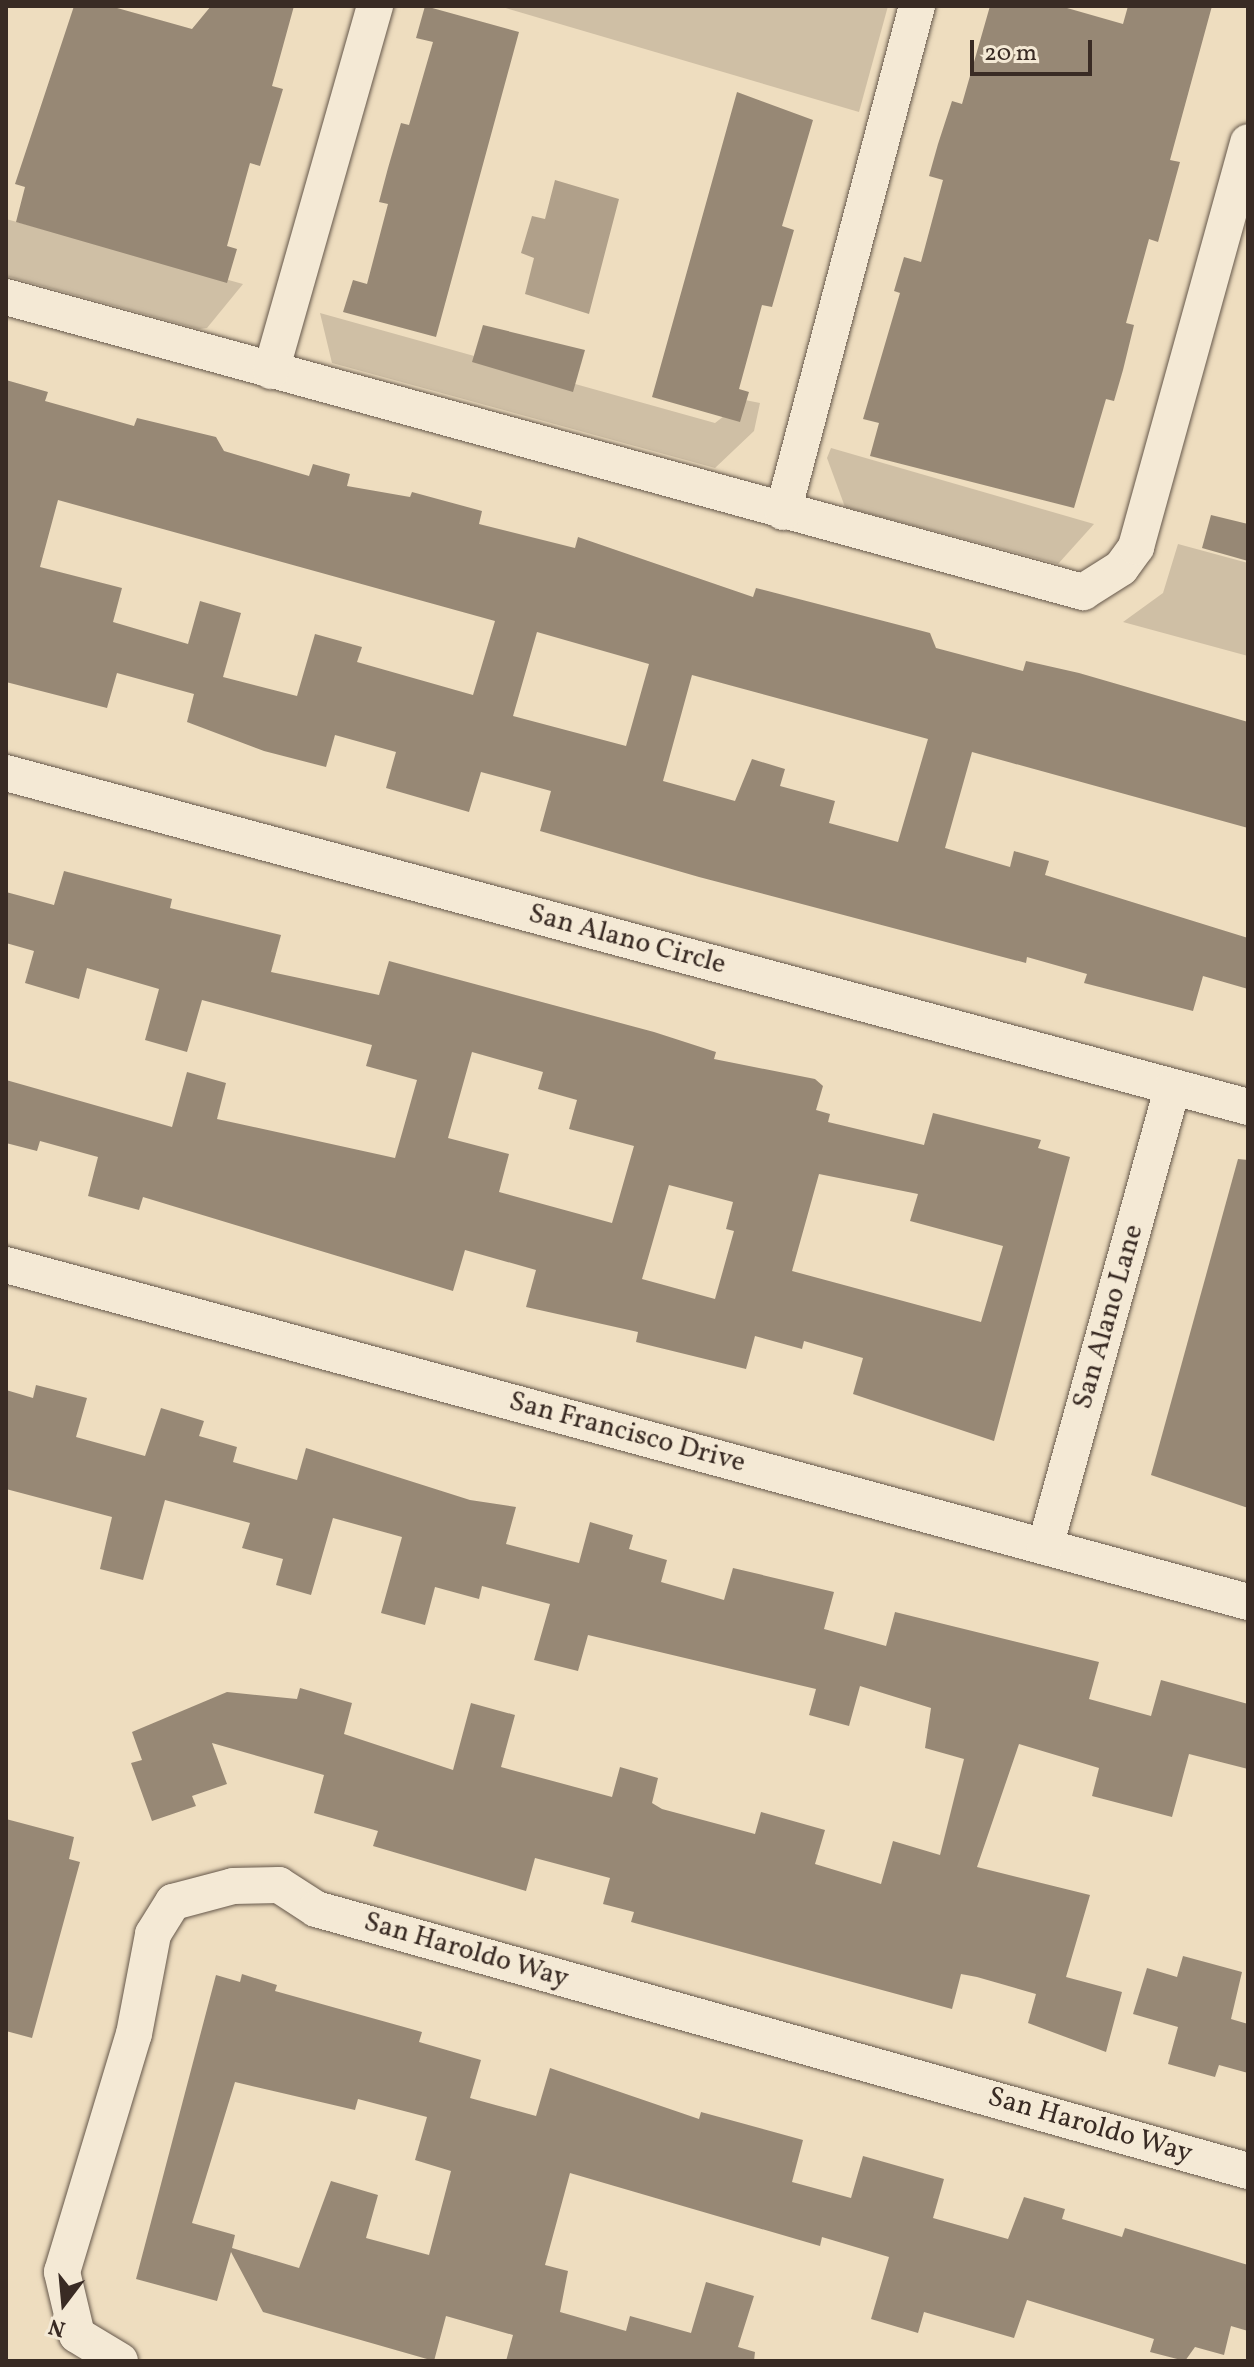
<!DOCTYPE html>
<html>
<head>
<meta charset="utf-8">
<style>
  body { margin:0 }
  #map { position:relative; width:1254px; height:2367px; overflow:hidden; background:#eeddbf; font-family:Vollkorn,serif }
  div>[style] { position:absolute }
  .green>* { inset:0; background:#cfbfa5 }
  .water>* { inset:0; background:#b0a08a }
  .building>* { inset:0; background:#978875 }
  .roads { filter:drop-shadow(0 0 2px #66584b) drop-shadow(0 0 2px #66584b) }
  .minor>* { height:36px; margin:-18px; padding:0 18px; transform-origin:18px; border-radius:18px; background:#f4e9d5 }
  span { translate:-50% -50%; white-space:nowrap; text-align:center; line-height:1.15; -webkit-text-stroke:7px #f4e9d5; paint-order:stroke }
  .street-label { font-size:28px; color:#392b24 }
  .frame { position:absolute; inset:0; border:8px solid #392b24; pointer-events:none }
  .north { position:absolute; left:24px; top:2263px; width:80px; height:80px; -webkit-text-stroke:6px #f4e9d5; paint-order:stroke; rotate:196deg; font-size:22px; font-weight:700; line-height:32px; text-align:center; color:#392b24 }
  .north::after { content:''; display:block; margin:auto; width:28px; height:36px; background:#392b24; clip-path:polygon(50% 0,100% 100%,50% 72%,0 100%) }
  .scale { position:absolute; left:970px; top:40px; width:122px; height:36px; box-sizing:border-box; border:4px solid #392b24; border-top:0; padding-left:10px; font-size:24px; line-height:28px; white-space:nowrap; color:#392b24; -webkit-text-stroke:6px #f4e9d5; paint-order:stroke }
</style>
</head>
<body>
<div id="map">
  <div class="green">
    <i style="clip-path:polygon(499px 6px,888px 6px,859px 112px)"></i>
    <i style="clip-path:polygon(6px 219px,243px 284px,207px 328px,199px 329px,6px 276px)"></i>
    <i style="clip-path:polygon(320px 313px,715px 423px,745px 400px,760px 403px,754px 431px,715px 468px,332px 363px)"></i>
    <i style="clip-path:polygon(831px 448px,1094px 524px,1058px 564px,845px 507px,827px 458px)"></i>
    <i style="clip-path:polygon(1178px 544px,1248px 563px,1248px 656px,1123px 622px,1163px 593px)"></i>
  </div>
  <div class="water">
    <i style="clip-path:polygon(555px 180px,619px 199px,589px 314px,525px 294px,534px 258px,521px 253px,532px 216px,545px 219px)"></i>
  </div>
  <div class="building">
    <i style="clip-path:polygon(74px 6px,110px 6px,192px 29px,211px 6px,294px 6px,272px 86px,283px 89px,260px 166px,250px 163px,227px 246px,237px 249px,227px 283px,16px 222px,25px 187px,15px 184px)"></i>
    <i style="clip-path:polygon(425px 6px,519px 32px,436px 337px,343px 312px,353px 280px,367px 284px,388px 204px,379px 202px,388px 168px,401px 123px,409px 125px,433px 42px,416px 38px)"></i>
    <i style="clip-path:polygon(990px 6px,1060px 6px,1123px 24px,1128px 6px,1212px 6px,1170px 160px,1180px 162px,1158px 242px,1149px 239px,1126px 323px,1134px 325px,1123px 370px,1114px 401px,1106px 399px,1074px 508px,870px 456px,879px 423px,863px 419px,900px 293px,894px 291px,904px 257px,921px 262px,943px 180px,929px 176px,938px 144px,952px 101px,962px 104px)"></i>
    <i style="clip-path:polygon(737px 92px,813px 120px,782px 226px,794px 230px,772px 307px,762px 305px,739px 389px,749px 392px,740px 422px,652px 397px)"></i>
    <i style="clip-path:polygon(483px 325px,585px 350px,573px 392px,472px 362px)"></i>
    <i style="clip-path:polygon(evenodd,6px 380px,48px 392px,45px 401px,134px 426px,137px 418px,216px 437px,224px 451px,309px 476px,313px 464px,350px 474px,347px 486px,410px 497px,412px 492px,482px 511px,479px 524px,575px 548px,578px 537px,753px 597px,756px 588px,930px 633px,936px 648px,1023px 671px,1026px 661px,1079px 673px,1248px 722px,1248px 828px,972px 752px,945px 848px,1010px 867px,1014px 851px,1049px 861px,1045px 875px,1248px 938px,1248px 989px,1203px 976px,1193px 1011px,1084px 983px,1087px 974px,1027px 957px,1026px 963px,699px 877px,540px 831px,551px 791px,481px 772px,469px 812px,386px 788px,396px 752px,335px 735px,326px 767px,264px 751px,187px 722px,194px 694px,117px 673px,107px 708px,6px 682px,6px 380px,58px 500px,495px 621px,473px 695px,357px 662px,362px 647px,315px 634px,297px 696px,223px 677px,241px 613px,200px 601px,188px 644px,113px 622px,122px 588px,40px 567px,58px 500px,6px 380px,537px 632px,649px 664px,626px 746px,513px 716px,537px 632px,6px 380px,692px 675px,928px 739px,898px 842px,829px 823px,835px 801px,780px 786px,785px 769px,752px 759px,735px 801px,663px 781px,692px 675px)"></i>
    <i style="clip-path:polygon(1211px 515px,1248px 524px,1248px 561px,1202px 548px)"></i>
    <i style="clip-path:polygon(evenodd,64px 871px,172px 899px,170px 908px,281px 935px,271px 972px,379px 995px,389px 961px,654px 1032px,716px 1052px,714px 1059px,815px 1079px,823px 1086px,816px 1110px,830px 1114px,828px 1122px,924px 1145px,933px 1113px,1041px 1140px,1038px 1148px,1070px 1157px,994px 1441px,853px 1394px,863px 1358px,804px 1341px,802px 1349px,755px 1336px,746px 1369px,636px 1342px,638px 1332px,526px 1307px,536px 1270px,465px 1250px,453px 1291px,143px 1197px,139px 1210px,88px 1196px,98px 1157px,40px 1141px,37px 1151px,6px 1143px,6px 1080px,172px 1127px,187px 1072px,226px 1083px,217px 1119px,395px 1158px,417px 1080px,366px 1066px,372px 1045px,202px 1000px,187px 1052px,145px 1040px,159px 989px,87px 968px,79px 999px,25px 983px,34px 951px,6px 943px,6px 892px,54px 905px,64px 871px,472px 1052px,543px 1072px,538px 1089px,577px 1100px,569px 1129px,634px 1146px,612px 1223px,499px 1192px,509px 1154px,448px 1138px,472px 1052px,64px 871px,819px 1174px,918px 1194px,910px 1221px,1003px 1246px,981px 1322px,792px 1271px,819px 1174px,64px 871px,669px 1185px,733px 1202px,726px 1229px,734px 1231px,715px 1299px,642px 1279px,669px 1185px)"></i>
    <i style="clip-path:polygon(1238px 1159px,1248px 1160px,1248px 1508px,1151px 1475px)"></i>
    <i style="clip-path:polygon(36px 1385px,87px 1398px,76px 1437px,145px 1456px,161px 1408px,204px 1421px,199px 1436px,237px 1447px,233px 1462px,297px 1480px,306px 1448px,470px 1500px,516px 1507px,506px 1544px,579px 1563px,590px 1522px,633px 1535px,629px 1549px,667px 1560px,661px 1582px,724px 1600px,733px 1568px,834px 1592px,824px 1629px,886px 1646px,895px 1612px,1099px 1662px,1089px 1699px,1151px 1716px,1161px 1680px,1248px 1704px,1248px 1769px,1189px 1754px,1172px 1817px,1092px 1796px,1099px 1768px,1019px 1744px,977px 1867px,1090px 1895px,1066px 1977px,1122px 1992px,1106px 2052px,1028px 2023px,1036px 1994px,977px 1977px,961px 1974px,952px 2009px,631px 1922px,634px 1912px,603px 1904px,610px 1878px,535px 1858px,526px 1891px,373px 1846px,378px 1831px,314px 1813px,324px 1775px,212px 1743px,227px 1784px,192px 1796px,196px 1806px,152px 1821px,131px 1763px,142px 1760px,132px 1732px,227px 1692px,297px 1699px,300px 1688px,352px 1703px,344px 1734px,453px 1770px,471px 1703px,515px 1715px,501px 1767px,612px 1797px,620px 1767px,658px 1778px,652px 1803px,662px 1809px,755px 1834px,761px 1812px,825px 1830px,815px 1864px,881px 1884px,893px 1841px,940px 1855px,964px 1759px,925px 1748px,931px 1708px,860px 1686px,849px 1726px,809px 1715px,816px 1689px,588px 1635px,578px 1671px,534px 1660px,550px 1604px,482px 1586px,479px 1599px,435px 1587px,425px 1625px,381px 1613px,402px 1537px,333px 1518px,311px 1595px,276px 1585px,283px 1559px,242px 1548px,250px 1523px,165px 1500px,143px 1580px,100px 1569px,112px 1517px,6px 1489px,6px 1390px,33px 1398px)"></i>
    <i style="clip-path:polygon(6px 1819px,74px 1837px,69px 1859px,80px 1862px,32px 2038px,6px 2031px)"></i>
    <i style="clip-path:polygon(1183px 1956px,1242px 1972px,1231px 2019px,1248px 2024px,1248px 2073px,1219px 2065px,1215px 2077px,1168px 2064px,1178px 2027px,1133px 2014px,1147px 1968px,1177px 1977px)"></i>
    <i style="clip-path:polygon(evenodd,242px 1974px,277px 1985px,275px 1991px,422px 2032px,419px 2042px,481px 2060px,470px 2098px,536px 2116px,550px 2068px,699px 2119px,701px 2112px,803px 2140px,792px 2182px,851px 2198px,863px 2156px,944px 2179px,933px 2218px,1008px 2239px,1024px 2197px,1065px 2209px,1062px 2219px,1122px 2237px,1125px 2228px,1248px 2265px,1248px 2331px,1231px 2326px,1224px 2355px,1195px 2347px,1185px 2361px,1150px 2352px,1154px 2339px,1027px 2300px,1014px 2338px,924px 2312px,918px 2333px,871px 2319px,889px 2257px,822px 2237px,820px 2246px,570px 2173px,545px 2265px,568px 2271px,560px 2312px,626px 2331px,630px 2316px,691px 2333px,706px 2282px,754px 2296px,738px 2347px,755px 2352px,754px 2361px,506px 2361px,513px 2335px,446px 2316px,434px 2361px,263px 2312px,231px 2252px,217px 2301px,136px 2279px,216px 1975px,240px 1982px,242px 1974px,235px 2082px,355px 2110px,358px 2099px,427px 2117px,415px 2160px,451px 2171px,429px 2255px,366px 2238px,378px 2195px,331px 2181px,299px 2268px,232px 2248px,235px 2235px,192px 2223px,235px 2082px)"></i>
  </div>
  <div class="roads">
    <div class="minor">
      <i style="left:6px;top:297px;width:1117px;rotate:15.32deg"></i>
      <i style="left:1083px;top:592px;width:45px;rotate:-32.3deg"></i>
      <i style="left:1121px;top:568px;width:26px;rotate:-54deg"></i>
      <i style="left:1136px;top:547px;width:420px;rotate:-74.5deg"></i>
      <i style="left:271px;top:371px;width:380px;rotate:-74.1deg"></i>
      <i style="left:783px;top:512px;width:523px;rotate:-75.17deg"></i>
      <i style="left:6px;top:773px;width:1286px;rotate:15.05deg"></i>
      <i style="left:6px;top:1265px;width:1287px;rotate:15.18deg"></i>
      <i style="left:1045px;top:1547px;width:477px;rotate:-74.5deg"></i>
      <i style="left:120px;top:2361px;width:50px;rotate:-148.8deg"></i>
      <i style="left:77px;top:2335px;width:65px;rotate:-103.4deg"></i>
      <i style="left:62px;top:2272px;width:249px;rotate:-73.2deg"></i>
      <i style="left:134px;top:2034px;width:102px;rotate:-79.2deg"></i>
      <i style="left:153px;top:1934px;width:38px;rotate:-58deg"></i>
      <i style="left:173px;top:1902px;width:62px;rotate:-14.9deg"></i>
      <i style="left:233px;top:1886px;width:46px;rotate:-1.2deg"></i>
      <i style="left:279px;top:1885px;width:44px;rotate:33deg"></i>
      <i style="left:316px;top:1909px;width:968px;rotate:15.7deg"></i>
    </div>
  </div>
  <div class="street-label">
    <span style="left:627px;top:940px;rotate:15deg">San Alano Circle</span>
    <span style="left:1109px;top:1317px;rotate:-74deg">San Alano Lane</span>
    <span style="left:627px;top:1433px;rotate:15deg">San Francisco Drive</span>
    <span style="left:466px;top:1951px;rotate:16deg">San Haroldo Way</span>
    <span style="left:1090px;top:2126px;rotate:16deg">San Haroldo Way</span>
  </div>
  <div class="frame"></div>
  <div class="north">N</div>
  <div class="scale">20 m</div>
</div>
</body>
</html>
